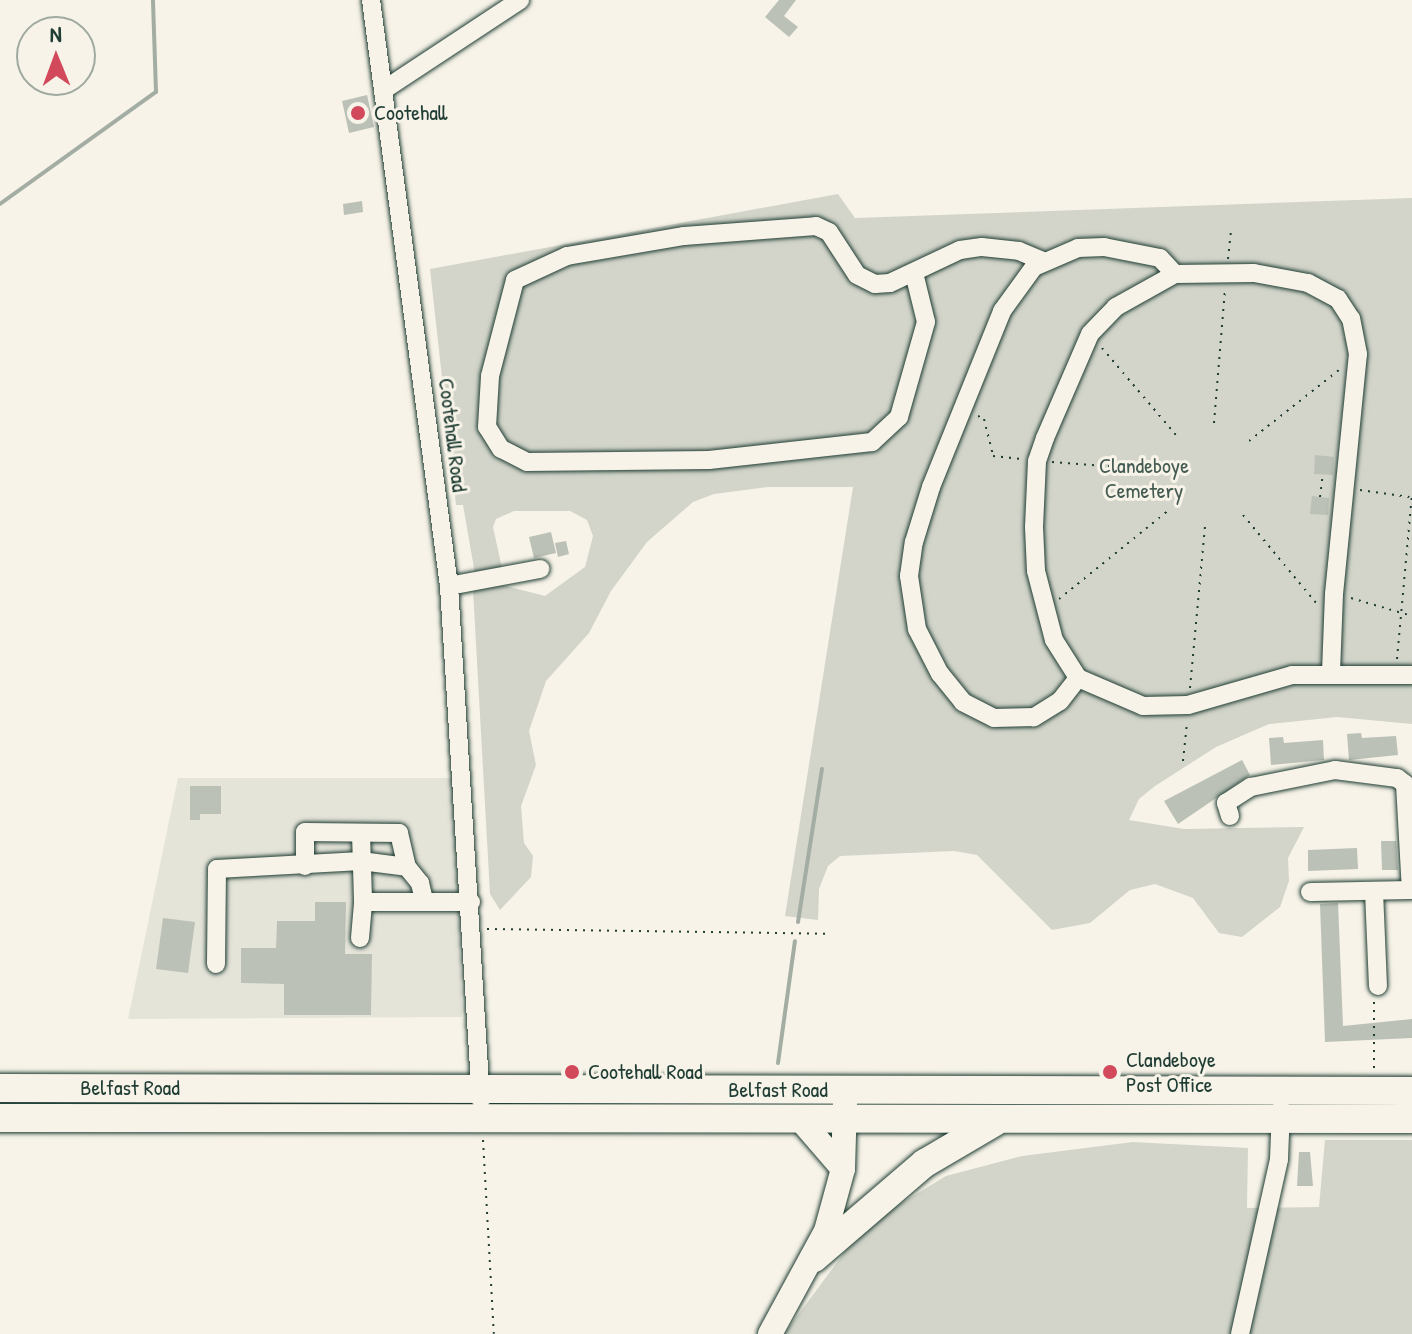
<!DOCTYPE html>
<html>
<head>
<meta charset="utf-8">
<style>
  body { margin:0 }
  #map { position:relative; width:1412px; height:1334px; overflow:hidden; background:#f7f3e8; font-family:"Patrick Hand",sans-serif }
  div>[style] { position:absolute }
  .built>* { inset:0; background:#e5e4d9 }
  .green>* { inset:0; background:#d3d5ca }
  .stream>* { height:4px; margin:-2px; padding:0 2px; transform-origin:2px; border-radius:2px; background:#a4ada3 }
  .building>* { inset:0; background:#bbc1b6 }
  .path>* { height:2px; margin-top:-1px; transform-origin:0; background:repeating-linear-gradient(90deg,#1f3d34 0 2px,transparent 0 8px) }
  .roads { filter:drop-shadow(0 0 2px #1f3d34) drop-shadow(0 0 2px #1f3d34) }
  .minor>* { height:18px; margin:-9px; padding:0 9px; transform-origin:9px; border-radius:9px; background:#f7f3e8 }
  .major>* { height:24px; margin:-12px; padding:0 12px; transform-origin:12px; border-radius:12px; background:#f7f3e8 }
  .highway>* { height:28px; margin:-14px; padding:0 14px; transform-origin:14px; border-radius:14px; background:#f7f3e8 }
  .dots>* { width:22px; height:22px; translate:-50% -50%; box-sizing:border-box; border:4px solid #f7f3e8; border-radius:50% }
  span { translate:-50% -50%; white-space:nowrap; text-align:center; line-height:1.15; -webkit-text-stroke:6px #f7f3e8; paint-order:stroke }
  .poi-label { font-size:22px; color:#1f3d34 }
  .left { translate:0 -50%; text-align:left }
  .street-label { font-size:22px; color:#1f3d34 }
  .park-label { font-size:22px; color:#435b52 }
  .north { position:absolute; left:16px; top:16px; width:80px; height:80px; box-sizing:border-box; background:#f7f3e8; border:2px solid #a1aaa0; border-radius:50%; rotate:359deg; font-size:22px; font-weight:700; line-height:32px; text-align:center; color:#1f3d34 }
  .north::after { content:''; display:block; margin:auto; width:28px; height:36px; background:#d1495b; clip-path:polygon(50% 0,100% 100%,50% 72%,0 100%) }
</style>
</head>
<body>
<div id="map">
  <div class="built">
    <i style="clip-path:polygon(178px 778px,454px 778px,462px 1017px,128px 1019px)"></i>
  </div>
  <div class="green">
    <i style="clip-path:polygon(838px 194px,855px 218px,1412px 198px,1412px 724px,1337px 717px,1269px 724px,1216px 747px,1155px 786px,1139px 799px,1129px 820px,1184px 829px,1304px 827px,1288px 858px,1289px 881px,1280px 907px,1242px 937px,1219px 933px,1193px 898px,1155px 884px,1130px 890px,1090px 923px,1052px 930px,977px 855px,954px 851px,840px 856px,828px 866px,819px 889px,818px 920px,785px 916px,853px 487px,768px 487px,714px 494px,693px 502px,647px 542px,611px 591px,589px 633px,546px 681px,529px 731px,536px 765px,521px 806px,524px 843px,533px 856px,531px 877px,500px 910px,490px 894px,473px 590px,495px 583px,545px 596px,585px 567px,593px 536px,587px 520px,570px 511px,514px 511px,496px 519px,493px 527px,502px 568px,475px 574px,463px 505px,456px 505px,430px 269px)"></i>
    <i style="clip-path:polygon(1325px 1140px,1412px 1140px,1412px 1334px,784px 1334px,864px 1226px,946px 1176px,1022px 1156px,1133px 1142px,1248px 1148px,1247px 1208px,1319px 1207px)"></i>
  </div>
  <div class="stream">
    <i style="left:0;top:204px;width:192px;rotate:-35.7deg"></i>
    <i style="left:156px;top:92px;width:92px;rotate:-91.9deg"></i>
    <i style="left:798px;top:922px;width:155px;rotate:-81.1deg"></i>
    <i style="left:778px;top:1063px;width:123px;rotate:-82.1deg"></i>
  </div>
  <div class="building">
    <i style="clip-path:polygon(779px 0,796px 0,784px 16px,798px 27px,789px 37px,765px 17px)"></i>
    <i style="clip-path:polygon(367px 95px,374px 127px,349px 133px,342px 101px)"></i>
    <i style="clip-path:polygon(362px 201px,363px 212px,344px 215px,343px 204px)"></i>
    <i style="clip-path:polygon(1315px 455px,1334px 457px,1333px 475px,1314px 474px)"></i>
    <i style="clip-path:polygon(1312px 496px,1329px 498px,1328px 515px,1310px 514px)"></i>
    <i style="clip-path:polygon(551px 532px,556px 553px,534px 558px,529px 537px)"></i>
    <i style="clip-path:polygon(566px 541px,569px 554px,558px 557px,555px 543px)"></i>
    <i style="clip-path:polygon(1361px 733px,1362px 738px,1396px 736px,1398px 755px,1349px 760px,1347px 734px)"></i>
    <i style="clip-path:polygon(1283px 737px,1284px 743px,1323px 740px,1324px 760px,1271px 765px,1269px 738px)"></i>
    <i style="clip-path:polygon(1242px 760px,1250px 775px,1178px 824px,1164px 801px)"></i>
    <i style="clip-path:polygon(190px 786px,221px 786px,221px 814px,200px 814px,200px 820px,190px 820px)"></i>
    <i style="clip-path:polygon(1381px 841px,1396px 841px,1398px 870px,1382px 870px)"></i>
    <i style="clip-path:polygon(1357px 848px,1358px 869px,1308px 871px,1308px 850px)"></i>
    <i style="clip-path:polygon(315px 902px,346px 902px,345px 954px,372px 954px,371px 1015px,284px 1015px,284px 984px,241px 983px,241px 948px,276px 948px,277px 921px,315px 921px)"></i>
    <i style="clip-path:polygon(1338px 903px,1343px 1026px,1412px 1019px,1412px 1038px,1325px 1042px,1320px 904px)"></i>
    <i style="clip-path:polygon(163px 918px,195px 922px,188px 973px,156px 969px)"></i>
    <i style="clip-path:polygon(1299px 1152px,1310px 1152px,1313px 1186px,1297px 1186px)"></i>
  </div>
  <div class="path">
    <i style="left:1228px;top:259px;width:27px;rotate:-84deg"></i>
    <i style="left:1102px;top:348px;width:114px;rotate:49.6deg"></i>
    <i style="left:978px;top:416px;width:7px;rotate:27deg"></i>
    <i style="left:984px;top:419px;width:38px;rotate:76deg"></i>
    <i style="left:993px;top:456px;width:29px;rotate:6deg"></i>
    <i style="left:1214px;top:423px;width:134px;rotate:-85.3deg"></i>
    <i style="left:1249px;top:441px;width:115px;rotate:-38.3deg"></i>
    <i style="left:1052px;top:462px;width:106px;rotate:4.3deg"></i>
    <i style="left:1360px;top:490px;width:50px;rotate:8deg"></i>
    <i style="left:1320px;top:497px;width:23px;rotate:-83deg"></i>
    <i style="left:1243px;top:515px;width:114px;rotate:50.3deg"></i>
    <i style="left:1351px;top:598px;width:64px;rotate:16.4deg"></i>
    <i style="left:1059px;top:599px;width:143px;rotate:-39deg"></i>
    <i style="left:1397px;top:659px;width:167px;rotate:-84.8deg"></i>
    <i style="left:1190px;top:688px;width:162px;rotate:-84.7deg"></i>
    <i style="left:1183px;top:761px;width:38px;rotate:-84deg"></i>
    <i style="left:487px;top:929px;width:339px;rotate:0.8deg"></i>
    <i style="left:1374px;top:1002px;width:66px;rotate:90deg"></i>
    <i style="left:483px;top:1140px;width:194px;rotate:86.8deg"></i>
  </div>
  <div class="roads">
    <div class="minor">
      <i style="left:371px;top:0;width:591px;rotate:82.42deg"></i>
      <i style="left:449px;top:586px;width:515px;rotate:86.44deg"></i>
      <i style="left:385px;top:89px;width:162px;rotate:-33.4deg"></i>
      <i style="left:914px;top:273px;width:50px;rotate:76.2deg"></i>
      <i style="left:926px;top:322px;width:99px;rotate:105.9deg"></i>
      <i style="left:899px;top:417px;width:37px;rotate:137deg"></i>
      <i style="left:872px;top:442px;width:164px;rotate:173.7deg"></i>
      <i style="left:709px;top:460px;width:182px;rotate:179.4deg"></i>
      <i style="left:527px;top:462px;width:29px;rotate:-153deg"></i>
      <i style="left:501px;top:449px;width:26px;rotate:-122deg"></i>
      <i style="left:487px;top:427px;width:51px;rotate:-86.6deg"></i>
      <i style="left:490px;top:376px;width:99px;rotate:-75.4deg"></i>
      <i style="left:515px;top:280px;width:57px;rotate:-24.8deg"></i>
      <i style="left:567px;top:256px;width:119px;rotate:-9.7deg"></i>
      <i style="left:684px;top:236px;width:132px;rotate:-4.3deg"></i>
      <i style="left:816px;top:226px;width:14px;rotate:25deg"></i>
      <i style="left:829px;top:232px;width:51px;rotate:56.9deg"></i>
      <i style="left:857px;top:275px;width:20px;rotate:27deg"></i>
      <i style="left:875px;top:284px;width:15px;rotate:-4deg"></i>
      <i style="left:890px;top:283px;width:77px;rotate:-25.2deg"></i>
      <i style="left:960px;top:250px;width:22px;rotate:-8deg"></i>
      <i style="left:982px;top:247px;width:37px;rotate:6deg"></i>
      <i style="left:1019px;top:251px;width:26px;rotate:23deg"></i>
      <i style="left:449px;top:586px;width:93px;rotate:-10.6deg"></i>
      <i style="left:1331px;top:672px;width:78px;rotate:-87.8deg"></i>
      <i style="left:1334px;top:594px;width:241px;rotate:-84.3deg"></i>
      <i style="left:1358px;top:354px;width:36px;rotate:-101deg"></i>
      <i style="left:1351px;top:319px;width:24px;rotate:-123deg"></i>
      <i style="left:1338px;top:299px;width:34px;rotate:-152deg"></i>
      <i style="left:1308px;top:283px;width:55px;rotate:-169.5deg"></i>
      <i style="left:1254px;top:273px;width:79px;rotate:179.3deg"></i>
      <i style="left:1175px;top:274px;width:68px;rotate:150.8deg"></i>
      <i style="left:1116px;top:307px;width:37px;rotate:134deg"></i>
      <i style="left:1090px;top:334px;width:113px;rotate:113.4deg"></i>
      <i style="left:1045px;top:438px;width:24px;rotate:109deg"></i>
      <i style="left:1037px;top:461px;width:66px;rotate:92.6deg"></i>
      <i style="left:1034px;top:527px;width:44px;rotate:87.4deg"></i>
      <i style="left:1036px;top:571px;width:71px;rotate:75.4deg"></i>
      <i style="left:1054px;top:640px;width:45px;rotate:57.7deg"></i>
      <i style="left:1078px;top:678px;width:71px;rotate:23.3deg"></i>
      <i style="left:1143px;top:706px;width:45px;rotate:-1.3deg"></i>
      <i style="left:1188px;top:705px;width:108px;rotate:-16.1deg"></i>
      <i style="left:1292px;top:675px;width:120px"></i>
      <i style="left:1078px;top:678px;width:29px;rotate:128deg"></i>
      <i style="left:1060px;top:701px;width:31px;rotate:148deg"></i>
      <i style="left:1034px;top:717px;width:40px;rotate:178.6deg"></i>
      <i style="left:994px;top:718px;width:35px;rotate:-153deg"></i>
      <i style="left:963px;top:702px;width:36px;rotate:-129deg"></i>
      <i style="left:940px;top:674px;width:51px;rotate:-117.1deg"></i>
      <i style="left:917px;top:629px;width:54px;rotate:-98.6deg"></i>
      <i style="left:909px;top:576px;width:34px;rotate:-82deg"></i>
      <i style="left:914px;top:542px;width:58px;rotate:-72.8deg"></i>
      <i style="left:931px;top:487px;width:190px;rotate:-68deg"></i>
      <i style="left:1002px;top:311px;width:54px;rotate:-54deg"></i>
      <i style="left:1034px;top:267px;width:48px;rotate:-23.4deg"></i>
      <i style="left:1078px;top:248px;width:26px;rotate:-2deg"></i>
      <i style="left:1104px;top:247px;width:57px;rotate:11.1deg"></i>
      <i style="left:1160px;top:258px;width:22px;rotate:47deg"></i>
      <i style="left:1230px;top:816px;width:14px;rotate:-107deg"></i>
      <i style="left:1226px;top:803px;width:30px;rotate:-33deg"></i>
      <i style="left:1251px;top:787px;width:86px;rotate:-11.4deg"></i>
      <i style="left:1335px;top:770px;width:63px;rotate:7.4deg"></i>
      <i style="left:1397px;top:778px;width:10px;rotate:37deg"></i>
      <i style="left:1405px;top:784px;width:106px;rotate:86.8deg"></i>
      <i style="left:361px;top:833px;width:69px;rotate:88.3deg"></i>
      <i style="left:305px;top:866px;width:34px;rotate:-90deg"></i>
      <i style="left:305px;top:832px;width:94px;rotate:0.6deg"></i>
      <i style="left:399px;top:833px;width:35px;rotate:77deg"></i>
      <i style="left:407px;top:867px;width:21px;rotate:51deg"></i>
      <i style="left:420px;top:883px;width:18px;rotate:77deg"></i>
      <i style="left:1374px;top:891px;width:95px;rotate:87.6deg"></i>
      <i style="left:1310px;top:892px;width:102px;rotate:-1.1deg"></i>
      <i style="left:360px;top:938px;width:36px;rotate:-85deg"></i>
      <i style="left:363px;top:902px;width:108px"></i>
      <i style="left:216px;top:964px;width:95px;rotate:-89.4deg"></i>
      <i style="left:217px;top:869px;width:144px;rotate:-3.2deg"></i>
      <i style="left:361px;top:861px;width:46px;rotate:7.4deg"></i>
      <i style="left:1240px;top:1334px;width:179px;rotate:-77.4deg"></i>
      <i style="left:1279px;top:1159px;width:50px;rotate:-87.7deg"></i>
    </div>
    <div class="major">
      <i style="left:799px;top:1118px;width:67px;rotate:49.2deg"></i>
      <i style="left:770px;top:1334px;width:117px;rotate:-61.5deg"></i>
      <i style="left:826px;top:1231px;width:64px;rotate:-74.7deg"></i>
      <i style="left:843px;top:1169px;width:68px;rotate:-88.3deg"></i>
    </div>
    <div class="highway">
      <i style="left:0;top:1088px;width:1412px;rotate:0.12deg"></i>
      <i style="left:0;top:1118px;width:1412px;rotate:0.04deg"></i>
      <i style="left:814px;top:1258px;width:146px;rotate:-40.6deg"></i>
      <i style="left:925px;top:1163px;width:81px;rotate:-30.4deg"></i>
    </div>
  </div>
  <div class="dots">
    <i style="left:358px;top:113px;background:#d1495b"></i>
    <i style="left:572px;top:1072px;background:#d1495b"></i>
    <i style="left:1110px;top:1072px;background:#d1495b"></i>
  </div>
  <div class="poi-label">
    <span class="left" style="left:374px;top:113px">Cootehall</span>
    <span class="left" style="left:1126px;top:1072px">Clandeboye<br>Post Office</span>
    <span class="left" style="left:588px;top:1072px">Cootehall Road</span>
  </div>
  <div class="street-label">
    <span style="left:453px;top:435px;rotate:83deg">Cootehall Road</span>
    <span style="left:130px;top:1088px">Belfast Road</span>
    <span style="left:778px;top:1090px">Belfast Road</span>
  </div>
  <div class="park-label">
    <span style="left:1144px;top:478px">Clandeboye<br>Cemetery</span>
  </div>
  <div class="north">N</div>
</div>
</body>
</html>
